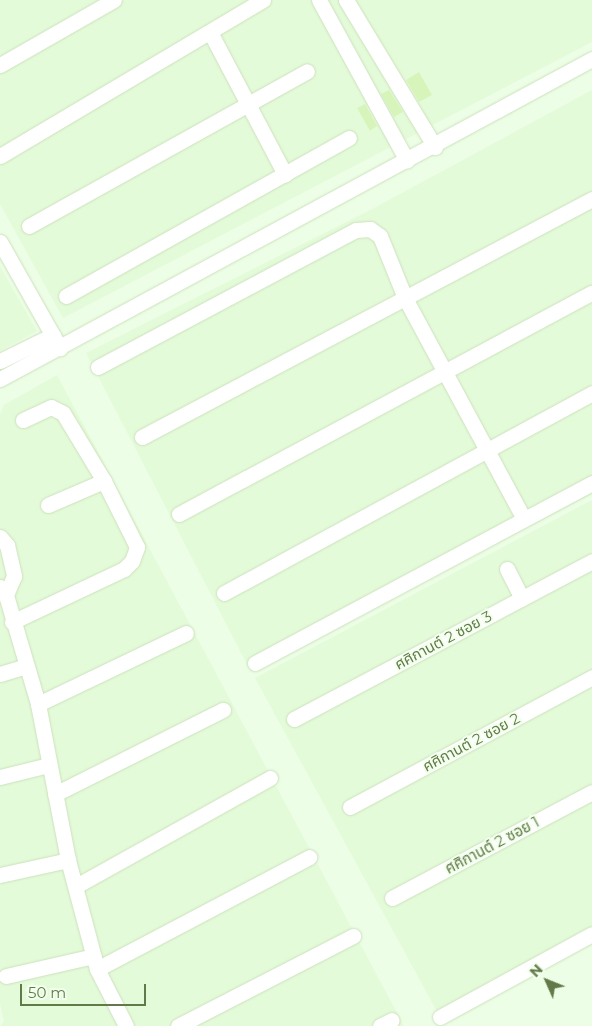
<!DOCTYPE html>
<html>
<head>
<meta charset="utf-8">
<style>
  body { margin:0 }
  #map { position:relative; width:592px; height:1026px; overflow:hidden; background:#ecfee5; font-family:Montserrat,"Noto Sans Thai",sans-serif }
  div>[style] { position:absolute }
  .residential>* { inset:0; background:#e4fbd9 }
  .building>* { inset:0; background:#d7f5bb }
  .roads { filter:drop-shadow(0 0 1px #cce1bd) drop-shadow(0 0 1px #cce1bd) }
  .minor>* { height:15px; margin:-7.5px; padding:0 7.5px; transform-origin:7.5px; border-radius:7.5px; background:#fff }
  span { translate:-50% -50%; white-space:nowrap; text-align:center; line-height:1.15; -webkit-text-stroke:4px #f2ffed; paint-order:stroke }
  .street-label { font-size:15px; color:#627948 }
  .north { position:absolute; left:522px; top:956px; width:50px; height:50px; -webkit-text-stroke:4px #f2ffed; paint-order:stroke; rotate:314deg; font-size:14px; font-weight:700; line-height:20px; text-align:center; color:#627948 }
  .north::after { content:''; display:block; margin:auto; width:18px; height:22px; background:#627948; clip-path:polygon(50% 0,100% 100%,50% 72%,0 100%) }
  .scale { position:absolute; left:20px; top:984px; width:126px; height:22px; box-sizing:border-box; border:2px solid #627948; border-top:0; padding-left:6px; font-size:15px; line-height:18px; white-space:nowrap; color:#627948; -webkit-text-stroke:4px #f2ffed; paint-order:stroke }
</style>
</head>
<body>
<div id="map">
  <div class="residential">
    <i style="clip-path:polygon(0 0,592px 0,592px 42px,63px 318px,0 204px)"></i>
    <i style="clip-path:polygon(592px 90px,592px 494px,251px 672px,86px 353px,376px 207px)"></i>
    <i style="clip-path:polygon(0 266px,37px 331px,0 351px)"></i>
    <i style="clip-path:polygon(57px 375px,404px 1026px,0 1026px,4px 1022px,0 1004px,0 414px,4px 405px)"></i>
    <i style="clip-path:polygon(592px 500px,592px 935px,440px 1017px,255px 678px)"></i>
  </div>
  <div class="building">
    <i style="clip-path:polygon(419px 72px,432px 95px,419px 102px,406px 80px)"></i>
    <i style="clip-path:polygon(389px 90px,403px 112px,394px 117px,381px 94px)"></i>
    <i style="clip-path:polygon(365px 104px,377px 126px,370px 131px,357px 108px)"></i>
  </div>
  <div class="roads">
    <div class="minor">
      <i style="left:319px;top:0;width:183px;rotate:61.3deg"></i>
      <i style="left:346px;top:0;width:172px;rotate:58.8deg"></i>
      <i style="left:210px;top:32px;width:161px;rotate:62.2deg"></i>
      <i style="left:0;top:65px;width:131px;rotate:-29.7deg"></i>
      <i style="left:0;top:156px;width:306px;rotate:-30.7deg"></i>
      <i style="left:29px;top:226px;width:318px;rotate:-29.1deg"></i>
      <i style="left:0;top:242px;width:122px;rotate:60.5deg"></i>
      <i style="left:66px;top:296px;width:324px;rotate:-29.2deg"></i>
      <i style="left:0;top:361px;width:59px;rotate:-26.1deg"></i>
      <i style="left:98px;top:367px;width:292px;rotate:-28deg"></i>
      <i style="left:356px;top:230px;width:14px;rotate:-4deg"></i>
      <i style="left:370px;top:229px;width:12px;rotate:35deg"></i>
      <i style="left:380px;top:236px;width:67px;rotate:68deg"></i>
      <i style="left:405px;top:298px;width:251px;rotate:61.7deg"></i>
      <i style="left:0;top:379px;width:673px;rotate:-28.39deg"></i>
      <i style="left:142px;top:437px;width:509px;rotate:-27.87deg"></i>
      <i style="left:48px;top:505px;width:61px;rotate:-23.2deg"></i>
      <i style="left:179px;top:514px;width:468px;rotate:-28.2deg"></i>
      <i style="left:0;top:537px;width:11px;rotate:49deg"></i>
      <i style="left:7px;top:545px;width:32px;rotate:77deg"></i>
      <i style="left:14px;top:576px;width:21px;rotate:113deg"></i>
      <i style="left:507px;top:569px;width:33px;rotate:63deg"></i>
      <i style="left:0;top:587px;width:10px;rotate:53deg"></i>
      <i style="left:6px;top:595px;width:114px;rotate:73.6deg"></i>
      <i style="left:38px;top:704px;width:159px;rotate:79.1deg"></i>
      <i style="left:68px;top:860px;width:113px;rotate:75.1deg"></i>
      <i style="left:97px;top:969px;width:64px;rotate:63deg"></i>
      <i style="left:224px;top:593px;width:419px;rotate:-28.5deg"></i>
      <i style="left:12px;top:622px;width:124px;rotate:-25.3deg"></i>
      <i style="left:124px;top:569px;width:11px;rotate:-45deg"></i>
      <i style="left:132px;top:561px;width:15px;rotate:-70deg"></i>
      <i style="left:137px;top:547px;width:74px;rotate:-116.6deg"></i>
      <i style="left:104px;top:481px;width:79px;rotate:-121.1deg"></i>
      <i style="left:63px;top:413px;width:13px;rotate:-153deg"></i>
      <i style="left:51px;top:407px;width:31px;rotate:155deg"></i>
      <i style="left:255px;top:663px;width:382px;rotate:-28.1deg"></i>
      <i style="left:0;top:674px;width:27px;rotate:-17deg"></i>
      <i style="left:38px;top:704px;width:164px;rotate:-25.6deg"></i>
      <i style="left:294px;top:719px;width:337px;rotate:-27.9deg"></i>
      <i style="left:0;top:777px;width:50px;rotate:-13.8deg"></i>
      <i style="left:55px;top:794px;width:188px;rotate:-26.6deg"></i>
      <i style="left:350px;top:807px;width:275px;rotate:-28.2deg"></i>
      <i style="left:0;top:875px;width:70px;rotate:-12.4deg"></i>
      <i style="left:76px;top:886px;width:222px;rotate:-29.1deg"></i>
      <i style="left:392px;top:898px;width:226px;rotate:-27.9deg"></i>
      <i style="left:97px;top:969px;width:240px;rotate:-27.8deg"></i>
      <i style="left:6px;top:976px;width:90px;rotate:-12.8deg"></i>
      <i style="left:440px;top:1017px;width:173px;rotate:-28.6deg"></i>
      <i style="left:178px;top:1026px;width:197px;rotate:-27.2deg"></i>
      <i style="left:380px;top:1026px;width:13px;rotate:-27deg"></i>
    </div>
  </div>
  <div class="street-label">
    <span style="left:443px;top:640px;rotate:-28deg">ศศิกานต์ 2 ซอย 3</span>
    <span style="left:471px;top:742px;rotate:-28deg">ศศิกานต์ 2 ซอย 2</span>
    <span style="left:492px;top:845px;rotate:-28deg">ศศิกานต์ 2 ซอย 1</span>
  </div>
  <div class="north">N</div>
  <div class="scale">50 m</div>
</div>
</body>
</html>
